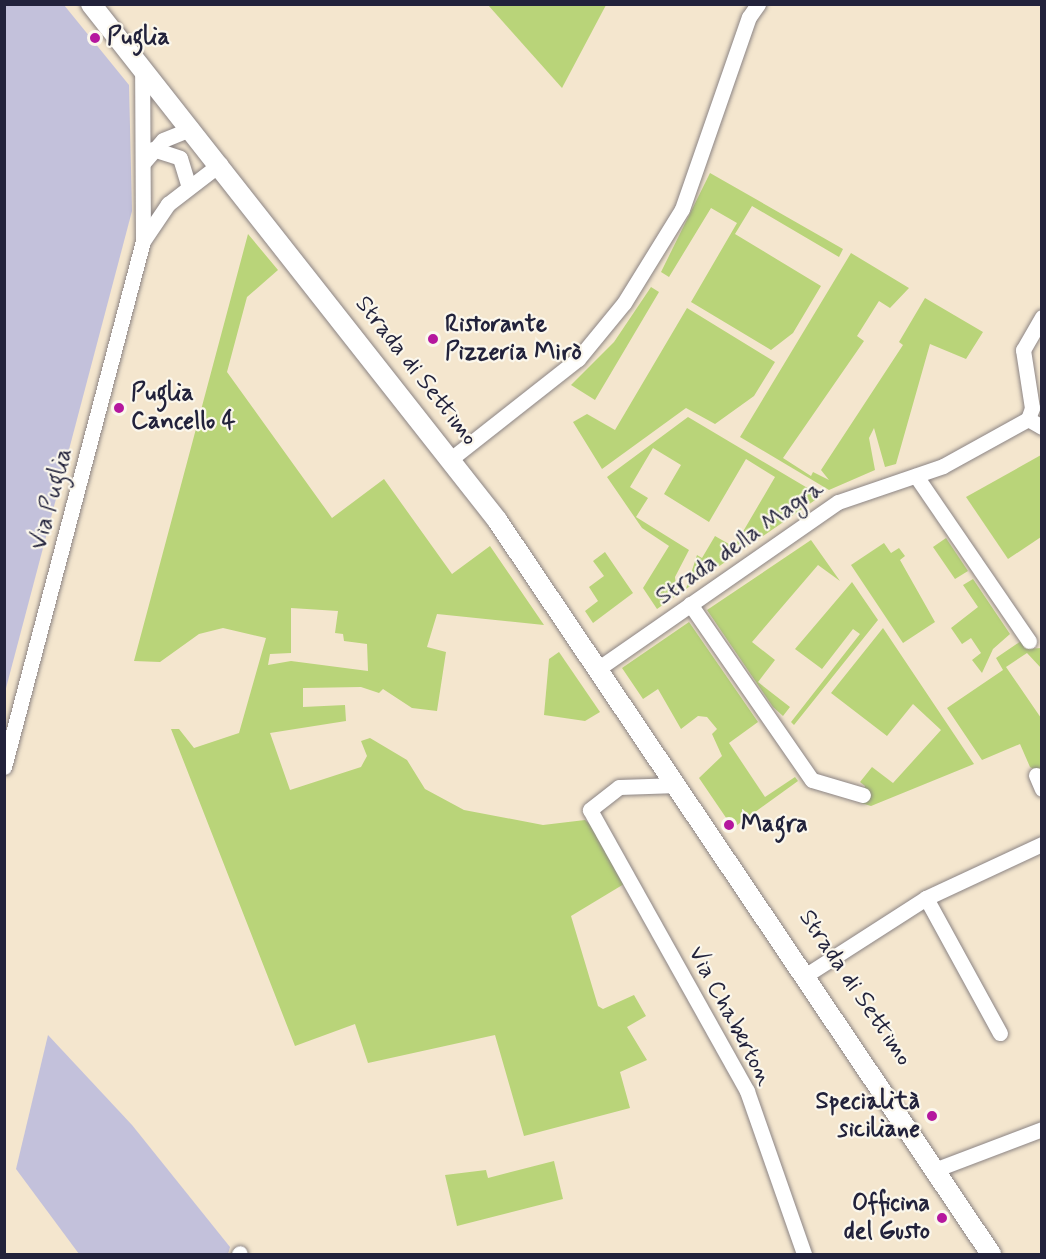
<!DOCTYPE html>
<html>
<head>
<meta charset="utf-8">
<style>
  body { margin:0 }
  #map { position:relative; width:1046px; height:1259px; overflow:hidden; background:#f4e6ce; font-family:Mynerve,sans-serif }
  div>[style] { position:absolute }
  .industrial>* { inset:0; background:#c3c1db }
  .green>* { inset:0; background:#b9d479 }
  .roads { filter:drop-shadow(0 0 2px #8b8484) drop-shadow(0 0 2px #8b8484) }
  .minor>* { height:15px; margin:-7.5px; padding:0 7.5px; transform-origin:7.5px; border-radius:7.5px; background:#fff }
  .major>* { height:20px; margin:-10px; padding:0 10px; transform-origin:10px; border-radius:10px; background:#fff }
  .dots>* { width:16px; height:16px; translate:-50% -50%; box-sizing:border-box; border:3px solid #fbf7ec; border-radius:50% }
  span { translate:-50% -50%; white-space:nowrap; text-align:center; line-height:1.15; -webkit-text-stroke:4.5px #fbf7ec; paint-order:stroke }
  .poi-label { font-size:24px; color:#22223b; font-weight:700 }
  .left { translate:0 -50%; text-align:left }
  .right { translate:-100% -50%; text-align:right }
  .street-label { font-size:24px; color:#22223b }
  .frame { position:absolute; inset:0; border:6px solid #22223b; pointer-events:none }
</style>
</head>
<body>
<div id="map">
  <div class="industrial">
    <i style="clip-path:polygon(5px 4px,64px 5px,129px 85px,132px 211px,5px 692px)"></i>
    <i style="clip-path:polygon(48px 1035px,132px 1125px,230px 1247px,228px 1254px,79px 1254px,16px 1169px)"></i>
  </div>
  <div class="green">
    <i style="clip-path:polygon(488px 5px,606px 5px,562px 88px)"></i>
    <i style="clip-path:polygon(710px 173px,843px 249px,839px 257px,752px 206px,735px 234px,821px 286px,793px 333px,771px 350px,691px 302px,737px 223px,711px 208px,669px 277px,661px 272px)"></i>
    <i style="clip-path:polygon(evenodd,248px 234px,278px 270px,247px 297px,227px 372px,332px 518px,384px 479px,452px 574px,490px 546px,544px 625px,437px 614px,427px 647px,446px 652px,437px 711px,412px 708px,383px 689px,379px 693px,361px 687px,303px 688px,303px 707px,345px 705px,346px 721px,270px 733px,290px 790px,361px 767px,367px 756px,361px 741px,370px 738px,407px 760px,425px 789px,464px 810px,543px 825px,585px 820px,592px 826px,624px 884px,571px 916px,598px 1006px,603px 1009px,634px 995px,646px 1016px,627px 1027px,647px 1060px,620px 1072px,630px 1108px,524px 1136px,495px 1035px,368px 1063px,355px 1024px,295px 1046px,171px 729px,179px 729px,194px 748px,239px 733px,266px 638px,223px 628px,199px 634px,160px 662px,134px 661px,248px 234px,291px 608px,338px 611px,335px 633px,343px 634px,344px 641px,367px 644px,368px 671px,291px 661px,268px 665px,270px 654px,291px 653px,291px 608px)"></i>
    <i style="clip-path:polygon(851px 253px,909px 288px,890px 308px,879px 301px,857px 336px,864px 341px,783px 458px,811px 476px,813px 472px,829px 480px,821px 470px,903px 345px,899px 342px,925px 298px,983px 332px,966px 359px,930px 344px,896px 464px,885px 467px,874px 428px,869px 438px,875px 470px,829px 490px,740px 437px)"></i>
    <i style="clip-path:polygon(651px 287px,659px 292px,595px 400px,571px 385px,614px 342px)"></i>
    <i style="clip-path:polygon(687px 308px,775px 362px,754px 396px,715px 424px,686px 408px,602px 469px,573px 422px,587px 414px,615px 430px)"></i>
    <i style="clip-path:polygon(688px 417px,821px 496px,686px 589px,697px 555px,702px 558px,715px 536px,734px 547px,775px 477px,746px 459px,709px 522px,664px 494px,681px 465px,653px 448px,630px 487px,648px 498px,636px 517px,689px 550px,675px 577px,677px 595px,657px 609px,643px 588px,669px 546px,642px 528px,607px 477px)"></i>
    <i style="clip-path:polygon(1041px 455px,1041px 537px,1008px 559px,966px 497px)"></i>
    <i style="clip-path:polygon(946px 538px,968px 571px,955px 579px,933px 547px)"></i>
    <i style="clip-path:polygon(811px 540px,840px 581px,818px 565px,752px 642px,775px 660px,758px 682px,790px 707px,783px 716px,773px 707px,707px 610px)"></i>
    <i style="clip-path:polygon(884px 543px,891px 553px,899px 548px,905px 556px,900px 560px,935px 622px,903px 643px,851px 565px)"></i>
    <i style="clip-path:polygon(605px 552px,633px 593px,593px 623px,585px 611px,598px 601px,589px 587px,604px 576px,593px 561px)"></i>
    <i style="clip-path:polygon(973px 579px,1010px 634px,993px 649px,982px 673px,972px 660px,981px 653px,971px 638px,962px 644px,951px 628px,978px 607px,963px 585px)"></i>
    <i style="clip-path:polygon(852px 582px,878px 620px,794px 725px,791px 722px,860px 634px,853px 629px,822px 669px,795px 649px)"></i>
    <i style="clip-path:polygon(689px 622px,758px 722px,729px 743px,765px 797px,795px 777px,798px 781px,733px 828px,699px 778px,722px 756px,712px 734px,717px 729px,707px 717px,698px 716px,681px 729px,658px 689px,643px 699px,622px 668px)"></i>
    <i style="clip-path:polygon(883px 628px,974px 764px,871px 806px,861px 803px,865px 786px,860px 782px,872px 767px,893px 783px,941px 730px,913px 704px,887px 736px,831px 693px)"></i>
    <i style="clip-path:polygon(1021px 641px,1027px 649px,1041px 648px,1041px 668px,1027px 653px,1006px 667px,1041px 718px,1041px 773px,1030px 767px,1020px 744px,982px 760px,947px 708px,1003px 670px,996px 658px)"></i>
    <i style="clip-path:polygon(559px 652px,600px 712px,585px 721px,544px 715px,549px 659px)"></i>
    <i style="clip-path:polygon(554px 1161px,563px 1199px,457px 1226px,445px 1175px,486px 1170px,488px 1178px)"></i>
  </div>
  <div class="roads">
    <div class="minor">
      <i style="left:153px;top:149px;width:28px;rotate:18deg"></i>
      <i style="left:180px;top:158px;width:30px;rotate:73deg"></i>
      <i style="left:143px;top:163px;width:30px;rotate:-49deg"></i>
      <i style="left:163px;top:140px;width:31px;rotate:-22deg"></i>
      <i style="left:143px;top:241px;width:45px;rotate:-56deg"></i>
      <i style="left:168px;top:204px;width:66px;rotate:-37.6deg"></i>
      <i style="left:1028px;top:419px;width:12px;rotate:-70deg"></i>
      <i style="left:1032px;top:408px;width:59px;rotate:-98.8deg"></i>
      <i style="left:1023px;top:350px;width:38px;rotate:-60deg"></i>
      <i style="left:1028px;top:419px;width:16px;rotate:30deg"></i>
      <i style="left:452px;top:458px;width:160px;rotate:-38.2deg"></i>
      <i style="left:578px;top:359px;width:72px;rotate:-50.6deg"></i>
      <i style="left:624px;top:303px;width:110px;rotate:-58.3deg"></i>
      <i style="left:682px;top:209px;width:203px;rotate:-70.8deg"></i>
      <i style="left:749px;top:17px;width:16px;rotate:-55deg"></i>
      <i style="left:916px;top:476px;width:200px;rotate:55.6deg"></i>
      <i style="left:690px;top:604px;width:214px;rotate:55.3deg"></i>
      <i style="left:812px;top:780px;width:53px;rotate:16.4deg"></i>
      <i style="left:599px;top:668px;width:291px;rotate:-34.8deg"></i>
      <i style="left:838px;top:502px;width:111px;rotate:-18.9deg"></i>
      <i style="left:943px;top:466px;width:97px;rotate:-28.9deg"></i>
      <i style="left:4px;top:767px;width:544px;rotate:-75.2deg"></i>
      <i style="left:143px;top:241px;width:173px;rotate:-90.3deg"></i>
      <i style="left:1036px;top:775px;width:15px;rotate:67deg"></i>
      <i style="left:678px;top:785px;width:59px;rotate:178.1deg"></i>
      <i style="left:619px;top:787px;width:37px;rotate:142deg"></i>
      <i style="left:590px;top:810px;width:322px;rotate:60.8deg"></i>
      <i style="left:747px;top:1091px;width:173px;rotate:70.7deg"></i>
      <i style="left:926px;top:898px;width:154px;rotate:61.3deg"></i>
      <i style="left:803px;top:977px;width:146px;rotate:-32.7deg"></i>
      <i style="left:926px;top:898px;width:128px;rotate:-25deg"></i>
      <i style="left:934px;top:1170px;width:116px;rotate:-20.8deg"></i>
      <i style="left:239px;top:1254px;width:1px;rotate:-45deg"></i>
    </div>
    <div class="major">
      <i style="left:91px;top:4px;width:657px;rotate:51.8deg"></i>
      <i style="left:497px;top:520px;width:885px;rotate:56.06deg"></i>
    </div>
  </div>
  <div class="dots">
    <i style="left:95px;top:38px;background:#b5179e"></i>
    <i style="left:433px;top:339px;background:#b5179e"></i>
    <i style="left:119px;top:408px;background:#b5179e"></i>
    <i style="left:729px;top:825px;background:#b5179e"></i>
    <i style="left:932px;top:1116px;background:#b5179e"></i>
    <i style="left:942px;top:1218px;background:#b5179e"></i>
  </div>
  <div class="poi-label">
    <span class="left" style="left:107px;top:38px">Puglia</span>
    <span class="left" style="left:445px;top:339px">Ristorante<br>Pizzeria Mirò</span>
    <span class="left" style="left:131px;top:408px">Puglia<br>Cancello 4</span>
    <span class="left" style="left:741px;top:825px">Magra</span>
    <span class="right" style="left:920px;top:1116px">Specialità<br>siciliane</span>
    <span class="right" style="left:930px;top:1218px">Officina<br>del Gusto</span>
  </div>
  <div class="street-label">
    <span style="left:416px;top:371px;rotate:52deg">Strada di Settimo</span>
    <span style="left:52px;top:499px;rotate:-75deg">Via Puglia</span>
    <span style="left:740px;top:543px;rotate:-35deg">Strada della Magra</span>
    <span style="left:855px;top:988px;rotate:56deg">Strada di Settimo</span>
    <span style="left:730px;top:1016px;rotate:62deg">Via Chaberton</span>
  </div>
  <div class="frame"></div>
</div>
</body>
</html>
